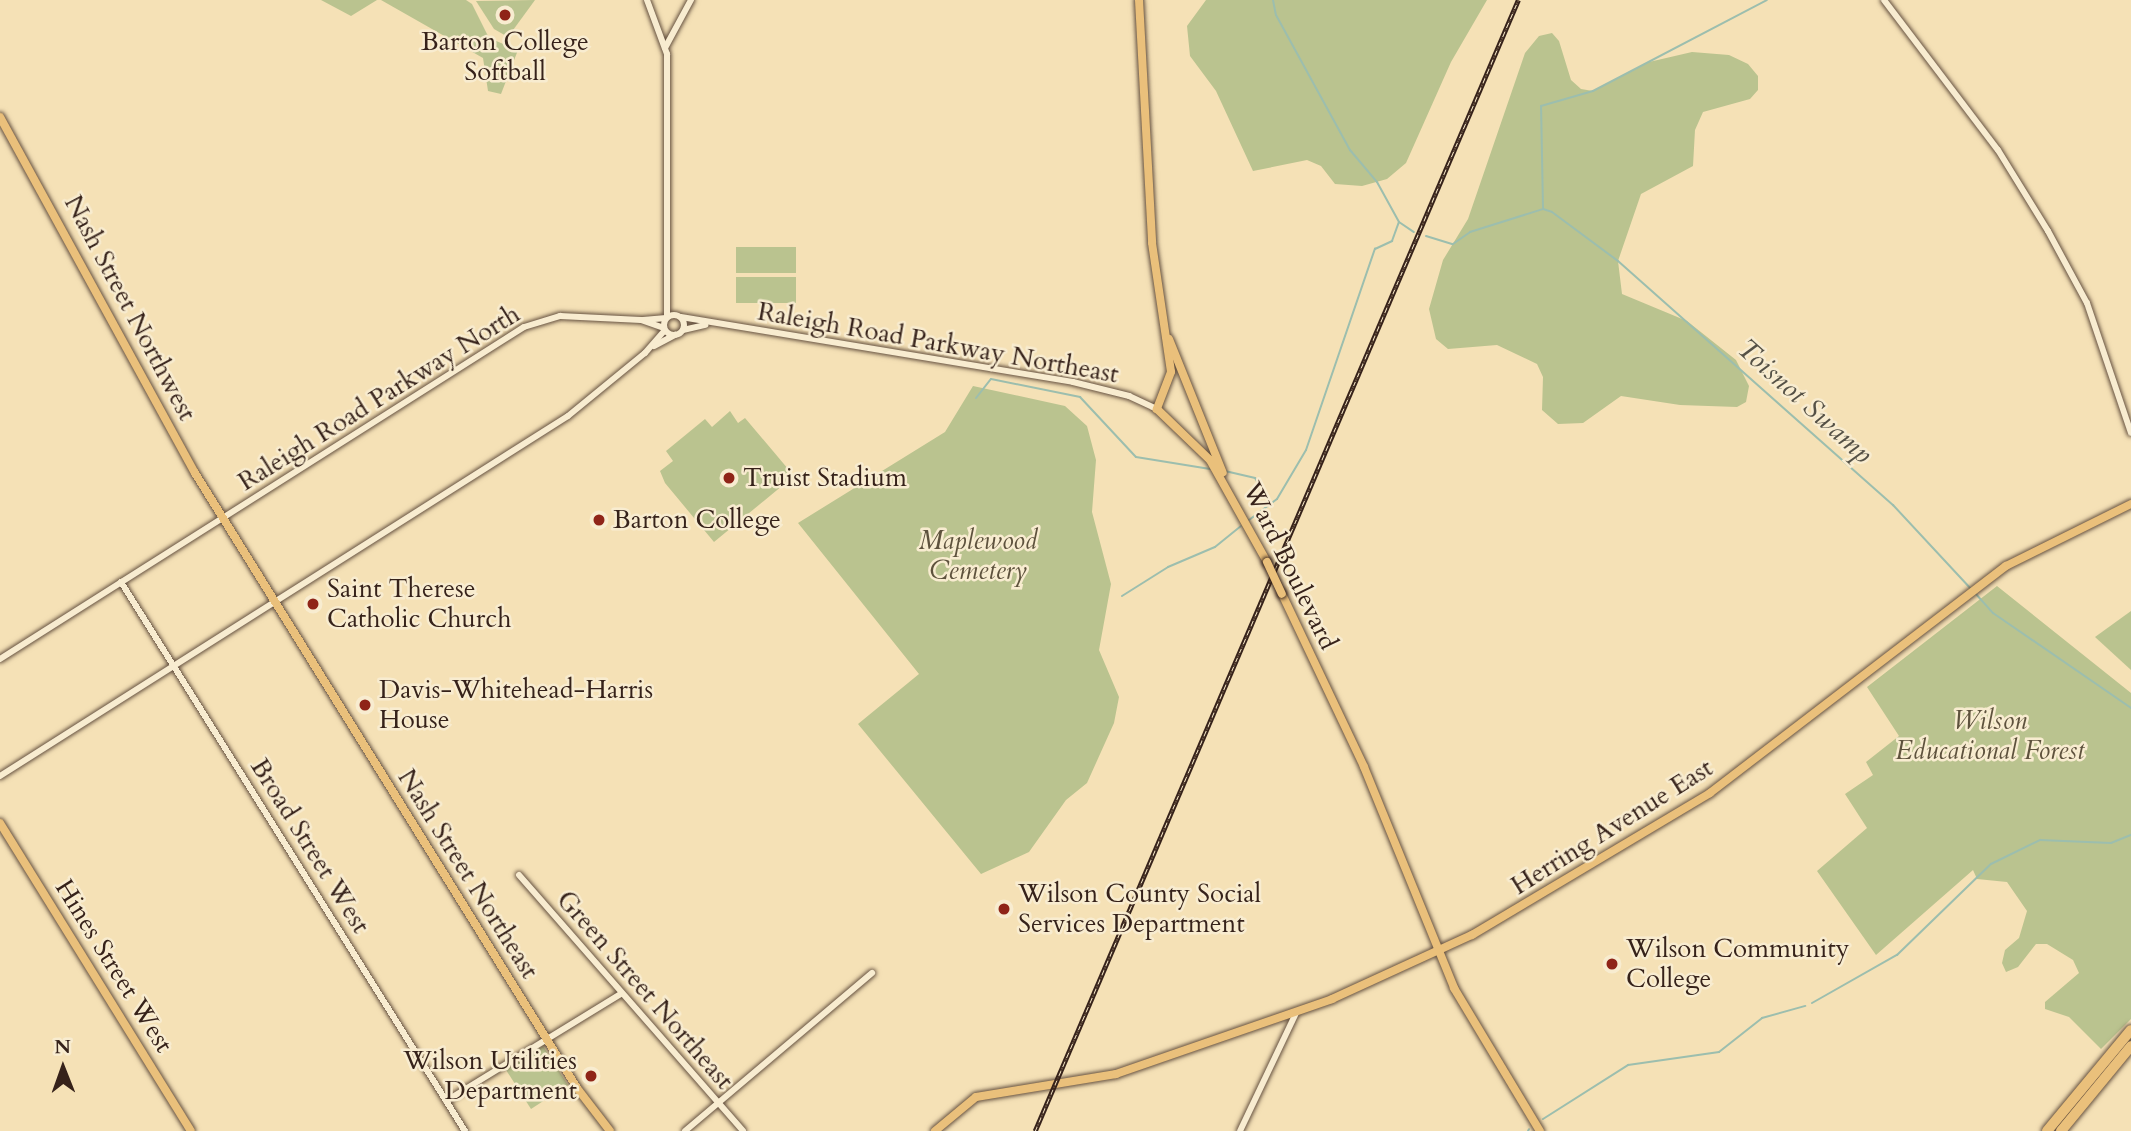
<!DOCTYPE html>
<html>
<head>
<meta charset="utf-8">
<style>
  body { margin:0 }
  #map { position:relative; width:2131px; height:1131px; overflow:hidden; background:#f5e1b6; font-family:Cardo,serif }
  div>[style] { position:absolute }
  .green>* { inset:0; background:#bac38f }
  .stream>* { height:2px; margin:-1px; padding:0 1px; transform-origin:1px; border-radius:1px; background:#9cbeae }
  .roads { filter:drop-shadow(0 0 2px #665241) drop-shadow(0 0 2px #665241) }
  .minor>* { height:6px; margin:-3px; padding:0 3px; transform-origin:3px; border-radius:3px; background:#f8ecd0 }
  .minor>.ring { margin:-3px; padding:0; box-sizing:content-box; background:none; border:6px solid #f8ecd0; border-radius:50% }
  .major>* { height:8px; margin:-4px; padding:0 4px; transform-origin:4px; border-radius:4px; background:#eac07b }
  .highway>* { height:10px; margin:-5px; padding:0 5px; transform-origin:5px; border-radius:5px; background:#eac07b }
  .rail>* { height:4.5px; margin-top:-2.25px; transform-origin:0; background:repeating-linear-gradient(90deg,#f8ecd0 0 5px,#36221a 0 10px); box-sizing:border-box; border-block:2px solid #36221a }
  .bridges { filter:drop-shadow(0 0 2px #36221a) drop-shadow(0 0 2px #36221a) }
  .major-bridge>* { height:8px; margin:-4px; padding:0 4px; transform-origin:4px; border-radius:4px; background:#eac07b }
  .dots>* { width:19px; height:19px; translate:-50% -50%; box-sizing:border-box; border:4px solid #f8ecd0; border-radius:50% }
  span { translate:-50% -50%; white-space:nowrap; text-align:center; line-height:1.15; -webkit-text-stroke:5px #f8ecd0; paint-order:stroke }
  .poi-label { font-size:26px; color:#36221a }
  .left { translate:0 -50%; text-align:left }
  .right { translate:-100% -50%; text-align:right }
  .street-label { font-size:26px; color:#36221a }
  .park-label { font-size:26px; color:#5e523d; font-style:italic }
  .water-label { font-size:28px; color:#555146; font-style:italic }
  .north { position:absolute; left:28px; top:1033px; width:70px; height:70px; -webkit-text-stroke:5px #f8ecd0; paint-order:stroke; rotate:359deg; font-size:19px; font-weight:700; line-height:28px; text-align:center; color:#36221a }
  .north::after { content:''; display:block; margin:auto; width:24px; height:32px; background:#36221a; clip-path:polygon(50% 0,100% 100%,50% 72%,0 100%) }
</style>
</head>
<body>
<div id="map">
  <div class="green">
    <i style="clip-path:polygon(321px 0,377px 0,351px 16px)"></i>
    <i style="clip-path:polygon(381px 0,466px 0,472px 4px,489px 38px,518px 50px,501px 94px,488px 91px,483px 58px)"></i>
    <i style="clip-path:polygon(535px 0,508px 37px,494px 29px,476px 1px)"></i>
    <i style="clip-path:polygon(1206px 0,1487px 0,1451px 62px,1406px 163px,1387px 179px,1362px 186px,1335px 184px,1321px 166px,1307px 160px,1253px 171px,1216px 91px,1190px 56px,1187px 26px)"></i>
    <i style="clip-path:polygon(1552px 33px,1559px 41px,1571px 80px,1581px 89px,1593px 91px,1649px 62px,1692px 52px,1729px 55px,1748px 64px,1758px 76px,1758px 90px,1750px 99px,1703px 112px,1695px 130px,1693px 166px,1641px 194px,1618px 261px,1622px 294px,1687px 321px,1736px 360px,1749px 386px,1746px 402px,1737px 407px,1680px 405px,1621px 396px,1583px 423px,1558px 424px,1542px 410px,1543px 377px,1537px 364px,1497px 345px,1448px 349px,1436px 339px,1429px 309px,1443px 260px,1468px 219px,1525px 53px,1539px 36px)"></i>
    <i style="clip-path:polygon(736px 247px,796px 247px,796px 273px,736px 273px)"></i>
    <i style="clip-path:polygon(736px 277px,796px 277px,796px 303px,736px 303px)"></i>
    <i style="clip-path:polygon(973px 386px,1065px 406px,1087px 426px,1096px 460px,1092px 512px,1111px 584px,1099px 650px,1119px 697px,1114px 723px,1087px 783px,1066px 800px,1029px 852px,981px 874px,858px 724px,919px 674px,798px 523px,945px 432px)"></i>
    <i style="clip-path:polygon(730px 411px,738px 423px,745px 418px,794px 476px,714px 542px,665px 483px,660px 471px,673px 461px,666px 451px,705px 419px,712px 427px)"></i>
    <i style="clip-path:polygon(1997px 586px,2131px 693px,2131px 1019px,2101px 1049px,2069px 1017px,2045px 1009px,2045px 1002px,2079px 973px,2073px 960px,2047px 944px,2036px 944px,2018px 967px,2006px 972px,2002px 963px,2005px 950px,2019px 938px,2027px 911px,2007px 882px,1977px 879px,1973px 870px,1876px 955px,1817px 871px,1867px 828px,1845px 794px,1873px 775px,1866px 762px,1899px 736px,1867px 687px)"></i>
    <i style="clip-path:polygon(2131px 611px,2131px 670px,2095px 637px)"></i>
    <i style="clip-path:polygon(543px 1046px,568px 1085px,531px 1109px,506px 1070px)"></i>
  </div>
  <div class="stream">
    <i style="left:1273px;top:0;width:15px;rotate:79deg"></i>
    <i style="left:1276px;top:15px;width:154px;rotate:61.3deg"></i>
    <i style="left:1350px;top:150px;width:42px;rotate:49.8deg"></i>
    <i style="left:1377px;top:182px;width:46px;rotate:61.2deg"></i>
    <i style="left:1399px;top:222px;width:18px;rotate:34deg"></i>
    <i style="left:1543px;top:208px;width:102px;rotate:-91.1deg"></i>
    <i style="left:1541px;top:106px;width:54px;rotate:-16.1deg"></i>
    <i style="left:1593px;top:91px;width:196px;rotate:-27.6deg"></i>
    <i style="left:1426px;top:236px;width:28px;rotate:17deg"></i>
    <i style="left:1453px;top:244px;width:21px;rotate:-35deg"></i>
    <i style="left:1470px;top:232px;width:77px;rotate:-17.5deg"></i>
    <i style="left:1543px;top:209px;width:9px;rotate:18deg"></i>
    <i style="left:1552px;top:212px;width:82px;rotate:36.6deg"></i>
    <i style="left:1618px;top:261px;width:368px;rotate:41.6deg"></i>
    <i style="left:1893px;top:505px;width:115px;rotate:47.1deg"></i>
    <i style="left:976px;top:398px;width:24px;rotate:-52deg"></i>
    <i style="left:991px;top:379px;width:91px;rotate:11.4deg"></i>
    <i style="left:1080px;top:397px;width:82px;rotate:47deg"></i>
    <i style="left:1136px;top:457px;width:75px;rotate:9.2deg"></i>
    <i style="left:1225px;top:471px;width:31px;rotate:13deg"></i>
    <i style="left:1255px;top:478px;width:31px;rotate:58deg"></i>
    <i style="left:1249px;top:520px;width:35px;rotate:-37deg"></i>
    <i style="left:1277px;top:499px;width:57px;rotate:-59.4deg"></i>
    <i style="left:1306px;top:450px;width:213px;rotate:-71.1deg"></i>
    <i style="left:1375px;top:249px;width:19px;rotate:-25deg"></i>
    <i style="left:1392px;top:241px;width:20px;rotate:-70deg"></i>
    <i style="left:1975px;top:593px;width:27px;rotate:48deg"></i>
    <i style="left:1993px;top:613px;width:168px;rotate:34.5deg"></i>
    <i style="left:1122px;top:596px;width:54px;rotate:-32.2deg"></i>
    <i style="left:1168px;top:567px;width:51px;rotate:-23.1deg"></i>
    <i style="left:1215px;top:547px;width:33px;rotate:-39deg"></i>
    <i style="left:1812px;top:1003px;width:98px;rotate:-29.5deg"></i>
    <i style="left:1897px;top:955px;width:131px;rotate:-44.1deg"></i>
    <i style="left:1991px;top:864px;width:55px;rotate:-26.1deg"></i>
    <i style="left:2040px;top:840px;width:71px;rotate:2.4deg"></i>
    <i style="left:2111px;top:843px;width:22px;rotate:-22deg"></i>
    <i style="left:1543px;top:1119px;width:101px;rotate:-32.4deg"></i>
    <i style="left:1628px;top:1065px;width:92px;rotate:-8.1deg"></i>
    <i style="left:1719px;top:1052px;width:55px;rotate:-38.3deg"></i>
    <i style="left:1762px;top:1018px;width:45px;rotate:-15.6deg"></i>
    <i style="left:1528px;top:1131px;width:2px;rotate:-63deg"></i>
  </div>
  <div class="roads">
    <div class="minor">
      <i style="left:647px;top:0;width:58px;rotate:69.7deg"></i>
      <i style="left:667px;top:54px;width:263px;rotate:90deg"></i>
      <i style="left:1884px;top:0;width:188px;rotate:52.8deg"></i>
      <i style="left:1998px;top:150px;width:95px;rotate:58.3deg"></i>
      <i style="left:2048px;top:231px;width:82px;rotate:61.6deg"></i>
      <i style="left:2087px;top:303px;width:137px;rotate:71.3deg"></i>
      <i style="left:665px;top:48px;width:55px;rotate:-61.6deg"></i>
      <i class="ring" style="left:664px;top:315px;width:14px;height:14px"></i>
      <i style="left:681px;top:317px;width:397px;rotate:9.4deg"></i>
      <i style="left:1073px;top:382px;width:58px;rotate:14deg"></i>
      <i style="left:1129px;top:396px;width:31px;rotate:25deg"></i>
      <i style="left:643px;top:320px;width:23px;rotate:-5deg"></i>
      <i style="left:683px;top:330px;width:23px;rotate:-13deg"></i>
      <i style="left:654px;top:346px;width:24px;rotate:-28deg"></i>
      <i style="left:121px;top:582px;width:648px;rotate:57.93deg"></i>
      <i style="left:0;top:659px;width:620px;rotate:-32.36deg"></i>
      <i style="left:524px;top:327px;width:38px;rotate:-17deg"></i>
      <i style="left:560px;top:316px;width:81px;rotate:2.8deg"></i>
      <i style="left:641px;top:320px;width:24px;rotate:19deg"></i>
      <i style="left:0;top:776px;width:672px;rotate:-32.37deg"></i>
      <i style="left:568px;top:416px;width:99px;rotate:-39.3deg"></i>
      <i style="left:645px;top:353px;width:30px;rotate:-49deg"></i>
      <i style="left:519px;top:875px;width:340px;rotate:48.8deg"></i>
      <i style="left:446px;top:1101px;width:206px;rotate:-31.5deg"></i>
      <i style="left:685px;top:1131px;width:245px;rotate:-40.2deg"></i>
      <i style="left:1240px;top:1131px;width:131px;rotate:-64.6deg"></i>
    </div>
    <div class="major">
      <i style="left:1139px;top:0;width:243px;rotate:86.9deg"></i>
      <i style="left:1152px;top:243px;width:130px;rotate:81.6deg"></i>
      <i style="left:1171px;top:372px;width:40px;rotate:111deg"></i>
      <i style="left:1157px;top:409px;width:74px;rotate:43.9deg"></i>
      <i style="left:1210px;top:460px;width:117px;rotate:60.8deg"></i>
      <i style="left:0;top:117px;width:406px;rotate:61.3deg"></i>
      <i style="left:195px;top:473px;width:724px;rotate:58.15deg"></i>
      <i style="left:577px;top:1088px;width:54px;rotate:52.5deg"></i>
      <i style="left:1169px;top:339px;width:144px;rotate:68.1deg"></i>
      <i style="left:1282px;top:594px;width:191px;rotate:64.6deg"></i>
      <i style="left:1364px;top:767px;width:239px;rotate:67.8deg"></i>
      <i style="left:1454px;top:988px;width:167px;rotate:59deg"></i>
      <i style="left:0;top:823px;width:362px;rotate:58.2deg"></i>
      <i style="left:935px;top:1131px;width:53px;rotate:-39.7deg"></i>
      <i style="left:976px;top:1097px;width:142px;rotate:-9.3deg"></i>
      <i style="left:1116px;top:1074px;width:229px;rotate:-19.1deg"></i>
      <i style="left:1332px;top:999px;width:154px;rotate:-24.6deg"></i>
      <i style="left:1472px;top:935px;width:277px;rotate:-30.8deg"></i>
      <i style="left:1710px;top:793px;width:373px;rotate:-37.5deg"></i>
      <i style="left:2006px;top:566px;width:140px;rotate:-26.4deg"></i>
    </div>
    <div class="highway">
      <i style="left:2047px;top:1131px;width:131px;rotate:-50.3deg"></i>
      <i style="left:2061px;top:1131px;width:110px;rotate:-50.5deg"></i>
    </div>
  </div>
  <div class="rail">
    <i style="left:1035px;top:1131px;width:1230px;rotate:-66.87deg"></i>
  </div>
  <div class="bridges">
    <div class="major-bridge">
      <i style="left:1267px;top:562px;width:35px;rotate:65deg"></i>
    </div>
  </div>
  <div class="dots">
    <i style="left:505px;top:15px;background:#8f2418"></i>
    <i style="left:729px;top:478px;background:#8f2418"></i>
    <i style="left:599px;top:520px;background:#8f2418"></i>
    <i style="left:313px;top:604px;background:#8f2418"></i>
    <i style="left:365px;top:705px;background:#8f2418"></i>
    <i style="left:1004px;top:909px;background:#8f2418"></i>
    <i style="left:1612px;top:964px;background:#8f2418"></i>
    <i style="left:591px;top:1076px;background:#8f2418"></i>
  </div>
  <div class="poi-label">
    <span style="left:505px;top:57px">Barton College<br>Softball</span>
    <span class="left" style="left:743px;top:478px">Truist Stadium</span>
    <span class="left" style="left:613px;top:520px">Barton College</span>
    <span class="left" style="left:327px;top:604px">Saint Therese<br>Catholic Church</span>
    <span class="left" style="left:379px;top:705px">Davis-Whitehead-Harris<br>House</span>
    <span class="left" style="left:1018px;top:909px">Wilson County Social<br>Services Department</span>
    <span class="left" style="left:1626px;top:964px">Wilson Community<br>College</span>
    <span class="right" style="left:577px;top:1076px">Wilson Utilities<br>Department</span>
  </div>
  <div class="street-label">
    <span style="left:130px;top:308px;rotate:62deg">Nash Street Northwest</span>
    <span style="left:938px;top:343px;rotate:10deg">Raleigh Road Parkway Northeast</span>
    <span style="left:379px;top:398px;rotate:-32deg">Raleigh Road Parkway North</span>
    <span style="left:1290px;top:566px;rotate:64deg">Ward Boulevard</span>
    <span style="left:1612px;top:827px;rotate:-32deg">Herring Avenue East</span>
    <span style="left:310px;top:846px;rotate:58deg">Broad Street West</span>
    <span style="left:468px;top:874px;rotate:58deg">Nash Street Northeast</span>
    <span style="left:114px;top:966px;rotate:58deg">Hines Street West</span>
    <span style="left:645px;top:990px;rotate:49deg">Green Street Northeast</span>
  </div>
  <div class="park-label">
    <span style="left:978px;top:556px">Maplewood<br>Cemetery</span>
    <span style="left:1990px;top:736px">Wilson<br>Educational Forest</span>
  </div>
  <div class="water-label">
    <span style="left:1805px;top:401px;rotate:42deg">Toisnot Swamp</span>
  </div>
  <div class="north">N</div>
</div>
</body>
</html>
